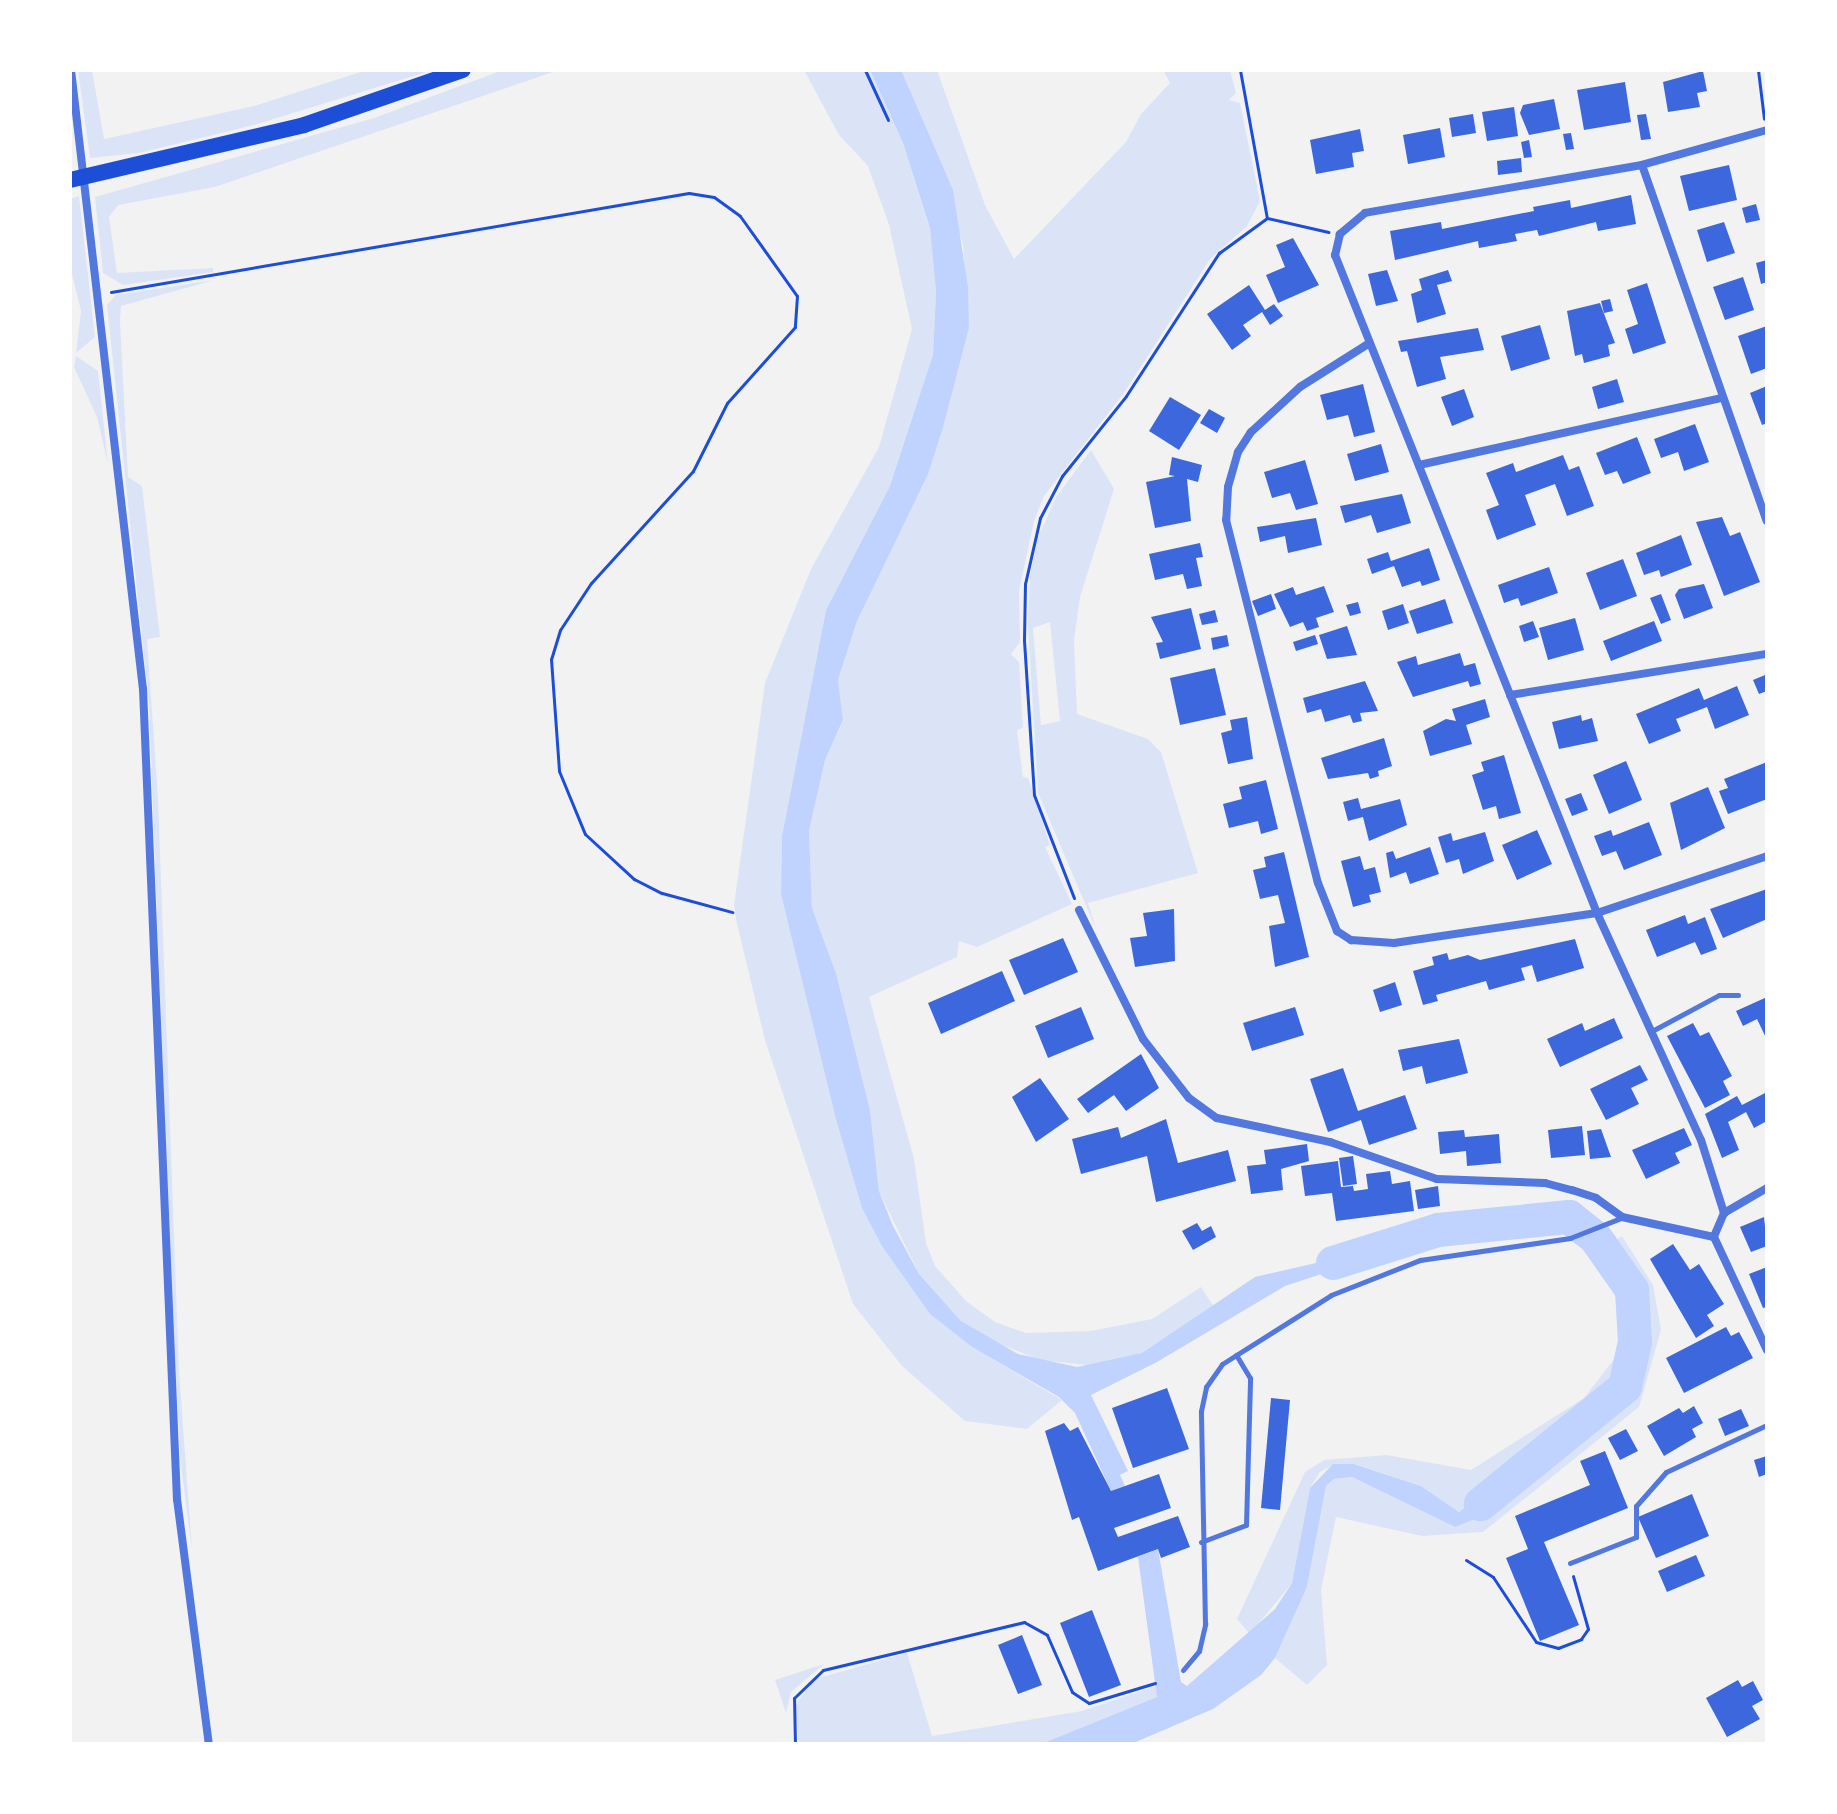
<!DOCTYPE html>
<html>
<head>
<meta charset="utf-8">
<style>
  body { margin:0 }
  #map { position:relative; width:1837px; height:1814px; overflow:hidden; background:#f2f2f2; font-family:Ubuntu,sans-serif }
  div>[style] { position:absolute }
  .green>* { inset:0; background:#dbe4f7 }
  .water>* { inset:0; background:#bfd3fe }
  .river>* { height:34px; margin:-17px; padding:0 17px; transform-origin:17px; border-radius:17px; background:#bfd3fe }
  .building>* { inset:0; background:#3d67dc }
  .path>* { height:3px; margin:-1.5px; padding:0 1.5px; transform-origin:1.5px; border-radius:1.5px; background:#1d4ed8 }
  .service>* { height:5px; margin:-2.5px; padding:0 2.5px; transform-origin:2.5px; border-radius:2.5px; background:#5277de }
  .minor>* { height:8px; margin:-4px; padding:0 4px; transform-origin:4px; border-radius:4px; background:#5277de }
  .primary>* { height:16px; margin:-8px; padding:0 8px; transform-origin:8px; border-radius:8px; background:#1d4ed8 }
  span { translate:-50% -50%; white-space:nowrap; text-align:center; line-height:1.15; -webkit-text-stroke:6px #fff; paint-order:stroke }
  .frame { position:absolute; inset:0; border:72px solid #fff; pointer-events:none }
</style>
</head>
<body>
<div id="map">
  <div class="green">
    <i style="clip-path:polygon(78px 70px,92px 70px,104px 139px,254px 106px,367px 70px,433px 70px,254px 125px,139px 153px,90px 158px)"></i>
    <i style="clip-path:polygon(503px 70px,559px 70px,215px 187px,118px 205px,109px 217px,117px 273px,213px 268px,213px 272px,123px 285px,103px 273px,95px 197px,374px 118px)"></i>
    <i style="clip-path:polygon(804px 70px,870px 70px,903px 143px,930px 228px,936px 292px,933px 355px,913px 426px,890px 486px,826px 610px,782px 836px,781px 894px,862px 1208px,930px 1314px,972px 1347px,1062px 1400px,1027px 1429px,965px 1421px,902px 1366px,853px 1304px,765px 1040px,737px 924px,734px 905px,765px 683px,811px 569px,879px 447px,912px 329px,889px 225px,868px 166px,839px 135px)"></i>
    <i style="clip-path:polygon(901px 70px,937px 70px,985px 205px,1014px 259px,1126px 142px,1141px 114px,1170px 83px,1163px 70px,1230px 70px,1236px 93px,1229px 100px,1240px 103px,1260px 201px,1247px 226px,1210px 259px,1124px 393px,1044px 496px,1034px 521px,1019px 591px,1020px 642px,1011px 654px,1019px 662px,1023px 728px,1017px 730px,1023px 777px,1028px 778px,1050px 845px,1045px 847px,1072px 904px,977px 947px,959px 941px,957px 957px,869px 997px,914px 1159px,926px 1243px,935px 1266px,966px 1301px,995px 1322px,1026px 1333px,1091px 1331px,1152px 1319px,1201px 1287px,1214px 1307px,1142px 1353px,1096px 1366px,1040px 1360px,989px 1340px,961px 1321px,919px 1274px,879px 1191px,870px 1110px,836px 973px,812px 908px,809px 831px,825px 760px,843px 721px,838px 680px,857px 621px,944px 424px,969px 328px,963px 244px)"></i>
    <i style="clip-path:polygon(79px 196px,95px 337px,76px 353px,81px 311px,70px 266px,70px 199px)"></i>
    <i style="clip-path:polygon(214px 280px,121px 306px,120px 321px,128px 477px,142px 486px,160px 637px,147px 639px,158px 798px,179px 1371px,192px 1550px,181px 1466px,172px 1310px,149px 703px,107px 305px,116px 295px)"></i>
    <i style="clip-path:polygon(76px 356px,98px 371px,108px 464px,97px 417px,74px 367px)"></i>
    <i style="clip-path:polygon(evenodd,1091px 450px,1114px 489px,1080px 597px,1074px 640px,1077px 714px,1148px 739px,1161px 752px,1198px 873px,1088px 903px,1096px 929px,1038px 793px,1028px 627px,1030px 576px,1038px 538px,1056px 497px,1091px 450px,1050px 622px,1060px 721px,1041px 725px,1033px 628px,1050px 622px)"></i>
    <i style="clip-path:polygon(1622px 1236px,1653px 1285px,1661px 1330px,1639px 1407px,1483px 1532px,1422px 1536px,1336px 1517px,1321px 1590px,1327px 1665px,1307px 1685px,1275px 1658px,1307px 1587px,1326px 1486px,1334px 1479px,1352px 1477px,1455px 1527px,1513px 1472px,1459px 1512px,1421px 1486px,1355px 1464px,1333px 1465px,1320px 1472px,1310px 1488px,1292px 1583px,1250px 1634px,1237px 1619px,1305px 1472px,1324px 1460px,1387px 1455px,1471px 1470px,1584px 1398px,1618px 1354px,1621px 1307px,1609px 1279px,1583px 1248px,1598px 1252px)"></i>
    <i style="clip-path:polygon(907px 1653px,932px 1736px,1082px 1711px,1159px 1685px,1157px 1697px,1041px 1744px,799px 1744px,795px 1705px,815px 1679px)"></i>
    <i style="clip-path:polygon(824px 1664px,791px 1692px,786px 1713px,775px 1680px)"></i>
  </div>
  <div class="water">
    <i style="clip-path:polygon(870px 70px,901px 70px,953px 190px,968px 287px,969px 328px,944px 424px,928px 474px,857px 621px,838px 680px,843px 720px,825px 760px,809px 831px,812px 908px,836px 973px,870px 1110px,879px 1191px,893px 1226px,919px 1274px,961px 1321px,1018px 1354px,1077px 1367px,1142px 1353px,1255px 1277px,1377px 1249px,1361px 1261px,1285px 1286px,1157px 1362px,1091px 1395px,1128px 1471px,1120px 1475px,1125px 1486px,1111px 1491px,1075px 1413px,1059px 1397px,972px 1347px,930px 1314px,882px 1246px,862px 1208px,836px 1119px,781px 894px,782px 836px,826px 610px,890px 486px,933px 355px,936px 292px,930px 228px,903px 143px)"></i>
    <i style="clip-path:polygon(1333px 1464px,1354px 1464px,1421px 1486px,1459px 1512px,1513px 1472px,1521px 1479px,1482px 1516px,1455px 1527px,1352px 1477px,1334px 1479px,1326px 1486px,1307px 1587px,1275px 1658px,1261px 1675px,1213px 1709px,1131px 1744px,1041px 1744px,1157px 1697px,1138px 1557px,1158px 1549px,1181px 1682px,1187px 1686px,1275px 1609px,1292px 1583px,1310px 1488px)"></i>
  </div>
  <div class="river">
    <i style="left:1333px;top:1263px;width:110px;rotate:-17.4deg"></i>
    <i style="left:1438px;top:1230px;width:132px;rotate:-5.7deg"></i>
    <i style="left:1569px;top:1217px;width:33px;rotate:38deg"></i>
    <i style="left:1595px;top:1237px;width:65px;rotate:55.1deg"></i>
    <i style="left:1632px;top:1290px;width:52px;rotate:86.7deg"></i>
    <i style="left:1635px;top:1342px;width:46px;rotate:102.5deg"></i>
    <i style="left:1625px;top:1387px;width:186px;rotate:140.9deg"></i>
  </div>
  <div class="building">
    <i style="clip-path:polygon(1703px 71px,1707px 91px,1697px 93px,1700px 107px,1668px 112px,1663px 82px)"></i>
    <i style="clip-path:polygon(1625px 82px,1631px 122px,1584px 130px,1577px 90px)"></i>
    <i style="clip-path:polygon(1554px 99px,1560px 129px,1529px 135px,1520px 113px,1523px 105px)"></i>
    <i style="clip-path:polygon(1514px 107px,1518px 136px,1487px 141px,1482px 112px)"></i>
    <i style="clip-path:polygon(1473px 114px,1476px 133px,1452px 137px,1449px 118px)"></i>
    <i style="clip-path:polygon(1646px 114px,1651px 139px,1641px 140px,1637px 115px)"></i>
    <i style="clip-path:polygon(1440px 128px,1445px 157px,1408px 164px,1403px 135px)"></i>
    <i style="clip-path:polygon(1360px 129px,1364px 151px,1352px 153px,1354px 167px,1316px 174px,1310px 140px)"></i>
    <i style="clip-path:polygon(1571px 133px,1574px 149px,1566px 150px,1563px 134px)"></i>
    <i style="clip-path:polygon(1529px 140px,1532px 157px,1524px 158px,1521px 142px)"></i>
    <i style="clip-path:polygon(1521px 158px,1522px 172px,1498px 175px,1497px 161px)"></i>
    <i style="clip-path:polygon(1729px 165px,1737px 200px,1689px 211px,1680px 176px)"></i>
    <i style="clip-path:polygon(1631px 195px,1636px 224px,1598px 231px,1596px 222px,1539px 236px,1537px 230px,1515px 234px,1517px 241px,1479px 248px,1478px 241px,1395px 260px,1390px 231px,1441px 222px,1442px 229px,1534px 211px,1533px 207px,1570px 200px,1571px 208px)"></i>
    <i style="clip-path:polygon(1756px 204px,1760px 220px,1746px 223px,1742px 208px)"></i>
    <i style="clip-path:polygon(1724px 222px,1735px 253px,1707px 262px,1697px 230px)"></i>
    <i style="clip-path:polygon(1293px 238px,1319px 285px,1278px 303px,1266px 275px,1285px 267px,1276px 245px)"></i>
    <i style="clip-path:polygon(1767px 260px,1767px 282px,1761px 284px,1756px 263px)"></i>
    <i style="clip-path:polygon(1387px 270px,1398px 301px,1376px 306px,1368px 274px)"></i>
    <i style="clip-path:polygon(1448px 270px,1452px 281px,1437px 285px,1446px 314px,1417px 323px,1411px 294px,1422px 290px,1419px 279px)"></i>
    <i style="clip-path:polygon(1743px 277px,1754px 310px,1725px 320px,1713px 287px)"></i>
    <i style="clip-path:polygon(1647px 283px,1666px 343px,1633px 354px,1625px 329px,1638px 324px,1627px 290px)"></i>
    <i style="clip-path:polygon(1249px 285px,1265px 310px,1274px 304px,1283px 316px,1270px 325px,1262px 312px,1243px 325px,1251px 336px,1232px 350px,1207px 314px)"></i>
    <i style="clip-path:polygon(1610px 299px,1613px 311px,1604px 313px,1601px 301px)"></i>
    <i style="clip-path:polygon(1600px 303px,1615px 343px,1608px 345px,1610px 356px,1584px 363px,1582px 354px,1575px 356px,1567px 311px)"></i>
    <i style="clip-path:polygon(1540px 325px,1550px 359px,1511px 371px,1501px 336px)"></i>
    <i style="clip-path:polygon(1767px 326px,1767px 368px,1751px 374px,1738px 336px)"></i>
    <i style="clip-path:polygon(1478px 328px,1484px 350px,1440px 357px,1446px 379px,1417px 387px,1407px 351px,1401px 352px,1398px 341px)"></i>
    <i style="clip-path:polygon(1617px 379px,1624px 402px,1598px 409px,1592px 387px)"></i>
    <i style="clip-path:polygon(1363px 384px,1375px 432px,1354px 437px,1348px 415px,1327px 420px,1320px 395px)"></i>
    <i style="clip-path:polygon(1767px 386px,1767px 423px,1762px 425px,1750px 393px)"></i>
    <i style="clip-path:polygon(1464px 389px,1474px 417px,1452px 426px,1441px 397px)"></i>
    <i style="clip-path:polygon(1170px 397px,1201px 415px,1179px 450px,1149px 431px)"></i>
    <i style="clip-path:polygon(1209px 409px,1225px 418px,1217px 433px,1200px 423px)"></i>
    <i style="clip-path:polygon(1695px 424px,1709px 462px,1684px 471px,1678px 452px,1661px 458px,1654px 439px)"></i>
    <i style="clip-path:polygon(1637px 437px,1651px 473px,1623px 484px,1617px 471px,1605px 475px,1596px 453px)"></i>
    <i style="clip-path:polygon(1381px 444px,1389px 472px,1355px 481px,1347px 454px)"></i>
    <i style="clip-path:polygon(1563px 455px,1569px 470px,1579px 466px,1594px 506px,1567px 516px,1555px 484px,1525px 495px,1536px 525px,1497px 540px,1486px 510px,1499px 505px,1486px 473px,1513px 463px,1516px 472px)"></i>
    <i style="clip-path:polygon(1172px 457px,1202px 465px,1198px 482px,1187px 479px,1191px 521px,1155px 528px,1146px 482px,1175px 476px,1169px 475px)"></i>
    <i style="clip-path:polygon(1305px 460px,1318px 504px,1296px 510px,1290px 493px,1272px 498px,1264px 472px)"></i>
    <i style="clip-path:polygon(1402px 494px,1411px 523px,1377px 533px,1371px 515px,1345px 523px,1340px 506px)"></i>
    <i style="clip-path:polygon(1722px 517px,1730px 536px,1740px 532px,1760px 582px,1724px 596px,1696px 522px)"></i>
    <i style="clip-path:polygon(1316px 518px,1322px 545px,1288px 553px,1285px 536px,1260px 542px,1257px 527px)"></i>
    <i style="clip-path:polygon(1681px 535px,1692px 565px,1661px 577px,1659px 570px,1644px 575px,1636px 553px)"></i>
    <i style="clip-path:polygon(1200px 543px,1203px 557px,1196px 558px,1202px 586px,1187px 589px,1183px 574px,1155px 580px,1149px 554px)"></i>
    <i style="clip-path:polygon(1429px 548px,1440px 580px,1422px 586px,1420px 581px,1402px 587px,1394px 566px,1372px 574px,1367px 559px,1388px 552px,1391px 561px)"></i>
    <i style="clip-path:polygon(1623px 559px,1637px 596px,1600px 610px,1586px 573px)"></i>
    <i style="clip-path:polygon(1549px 567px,1558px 593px,1521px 606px,1518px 598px,1504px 603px,1498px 585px)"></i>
    <i style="clip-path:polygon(1704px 584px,1713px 608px,1684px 619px,1675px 595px,1679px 589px)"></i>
    <i style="clip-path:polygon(1324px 586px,1334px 612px,1316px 618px,1319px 627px,1307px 631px,1303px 622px,1290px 627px,1274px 594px,1293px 587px,1296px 595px)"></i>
    <i style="clip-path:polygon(1271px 594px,1276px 609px,1258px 616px,1252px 601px)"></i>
    <i style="clip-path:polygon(1661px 594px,1671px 620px,1661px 624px,1650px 598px)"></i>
    <i style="clip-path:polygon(1445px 599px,1453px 623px,1417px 634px,1409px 611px)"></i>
    <i style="clip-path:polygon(1358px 602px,1361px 613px,1350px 616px,1346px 605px)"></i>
    <i style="clip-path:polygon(1403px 604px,1409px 623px,1388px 630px,1382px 611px)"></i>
    <i style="clip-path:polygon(1191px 608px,1201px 649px,1160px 659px,1156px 643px,1163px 642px,1151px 617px)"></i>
    <i style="clip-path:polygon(1215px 610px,1218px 622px,1202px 625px,1199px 614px)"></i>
    <i style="clip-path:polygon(1575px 618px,1584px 650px,1548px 660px,1539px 628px)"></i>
    <i style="clip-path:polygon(1533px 621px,1539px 637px,1524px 642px,1519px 626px)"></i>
    <i style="clip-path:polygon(1654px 621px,1662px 641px,1611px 661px,1603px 641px)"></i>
    <i style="clip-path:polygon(1347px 626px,1357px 655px,1327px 659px,1319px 635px)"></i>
    <i style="clip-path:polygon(1227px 635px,1229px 646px,1213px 650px,1211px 638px)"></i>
    <i style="clip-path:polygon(1315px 635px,1318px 644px,1296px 651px,1293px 642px)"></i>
    <i style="clip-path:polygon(1460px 653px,1464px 666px,1475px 663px,1481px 684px,1470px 687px,1468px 681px,1413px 697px,1397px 662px,1416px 656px,1418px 665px)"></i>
    <i style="clip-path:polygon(1215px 668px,1226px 715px,1180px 725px,1170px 678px)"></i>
    <i style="clip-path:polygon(1765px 675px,1767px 691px,1759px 694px,1753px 680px)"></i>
    <i style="clip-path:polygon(1365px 681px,1378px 711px,1360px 713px,1362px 721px,1353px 723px,1350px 715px,1325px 722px,1321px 709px,1307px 713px,1303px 698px)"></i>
    <i style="clip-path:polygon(1737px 686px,1749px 715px,1715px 729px,1707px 707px,1676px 719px,1681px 731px,1649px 744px,1636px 714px,1699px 688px,1704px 700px)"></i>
    <i style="clip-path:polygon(1485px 699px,1490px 717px,1466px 725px,1472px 744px,1430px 756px,1423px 731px,1446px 719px,1456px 721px,1452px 709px)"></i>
    <i style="clip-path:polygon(1581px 715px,1582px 721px,1592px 718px,1598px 741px,1559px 749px,1552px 722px)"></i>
    <i style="clip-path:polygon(1247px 717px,1253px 759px,1228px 764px,1221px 733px,1232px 730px,1230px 720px)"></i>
    <i style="clip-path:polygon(1384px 738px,1392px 766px,1378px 771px,1379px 776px,1370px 779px,1368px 773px,1328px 779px,1321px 758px)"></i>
    <i style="clip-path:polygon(1504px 755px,1521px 813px,1499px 819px,1496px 806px,1483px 810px,1472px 775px,1484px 771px,1481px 762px)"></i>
    <i style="clip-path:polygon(1626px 761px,1642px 800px,1609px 814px,1593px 775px)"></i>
    <i style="clip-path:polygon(1767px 762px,1767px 799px,1728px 814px,1719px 791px,1728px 788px,1724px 779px)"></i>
    <i style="clip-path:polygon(1266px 780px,1278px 829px,1261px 834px,1258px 821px,1229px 828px,1223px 804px,1242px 799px,1239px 787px)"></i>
    <i style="clip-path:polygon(1708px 787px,1725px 828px,1681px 850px,1670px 803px)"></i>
    <i style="clip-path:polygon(1581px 793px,1588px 810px,1572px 816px,1565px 799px)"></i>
    <i style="clip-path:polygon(1358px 798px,1361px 809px,1400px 799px,1407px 825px,1369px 841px,1363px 817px,1348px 821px,1343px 802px)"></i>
    <i style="clip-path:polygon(1649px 822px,1662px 855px,1624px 870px,1616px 851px,1602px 856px,1594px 836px,1611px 830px,1613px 836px)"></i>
    <i style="clip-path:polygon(1537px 830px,1552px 864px,1517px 880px,1502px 845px)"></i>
    <i style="clip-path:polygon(1485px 832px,1494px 861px,1463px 874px,1459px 859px,1446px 863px,1438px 837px,1451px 833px,1453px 841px)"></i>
    <i style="clip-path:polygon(1430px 847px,1439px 874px,1410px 884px,1406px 872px,1390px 878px,1386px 853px,1393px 851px,1396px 859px)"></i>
    <i style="clip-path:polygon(1284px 852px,1309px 957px,1275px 967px,1269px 926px,1285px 923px,1278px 895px,1260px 899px,1253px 870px,1266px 867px,1264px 857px)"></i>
    <i style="clip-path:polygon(1360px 856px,1364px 870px,1375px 867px,1381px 892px,1369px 895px,1371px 902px,1353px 907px,1341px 861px)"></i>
    <i style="clip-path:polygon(1767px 889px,1767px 919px,1723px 938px,1710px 909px)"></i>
    <i style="clip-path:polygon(1174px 909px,1175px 961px,1135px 967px,1130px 938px,1147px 936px,1143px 913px)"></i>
    <i style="clip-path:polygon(1685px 915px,1688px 924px,1705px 917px,1717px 949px,1701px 955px,1695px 942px,1657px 957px,1646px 930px)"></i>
    <i style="clip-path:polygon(1063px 938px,1078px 972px,1024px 995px,1009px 960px)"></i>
    <i style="clip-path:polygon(1575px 939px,1584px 968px,1537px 982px,1532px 965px,1521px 968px,1525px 980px,1489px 990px,1486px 981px,1436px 995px,1438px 1001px,1423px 1005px,1413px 971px,1434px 965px,1432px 957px,1447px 953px,1449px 960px,1468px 955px,1480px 960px)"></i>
    <i style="clip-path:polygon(1002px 971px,1015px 1001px,941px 1034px,928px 1003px)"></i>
    <i style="clip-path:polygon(1395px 982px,1402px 1005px,1380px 1012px,1373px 990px)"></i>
    <i style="clip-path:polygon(1767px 997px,1767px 1040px,1757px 1019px,1743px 1026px,1736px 1011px)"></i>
    <i style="clip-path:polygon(1081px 1007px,1094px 1039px,1048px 1058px,1035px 1026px)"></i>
    <i style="clip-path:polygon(1295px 1007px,1304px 1035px,1252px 1051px,1243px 1023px)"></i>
    <i style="clip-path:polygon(1614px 1018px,1623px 1038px,1560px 1067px,1547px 1039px,1582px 1023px,1585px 1031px)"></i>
    <i style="clip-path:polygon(1693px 1023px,1700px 1036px,1709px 1032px,1732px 1076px,1723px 1081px,1730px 1095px,1705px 1108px,1667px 1036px)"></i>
    <i style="clip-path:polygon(1459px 1039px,1468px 1073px,1426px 1084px,1422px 1066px,1403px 1071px,1398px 1050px)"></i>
    <i style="clip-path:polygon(1141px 1054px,1159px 1088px,1126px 1111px,1114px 1095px,1088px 1113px,1077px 1099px)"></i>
    <i style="clip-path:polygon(1640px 1065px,1648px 1080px,1631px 1088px,1639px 1104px,1606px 1120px,1590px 1089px)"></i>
    <i style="clip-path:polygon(1343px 1068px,1358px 1111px,1405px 1095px,1417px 1129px,1369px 1145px,1361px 1120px,1328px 1132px,1310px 1079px)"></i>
    <i style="clip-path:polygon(1040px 1078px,1069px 1119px,1036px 1142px,1012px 1097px)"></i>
    <i style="clip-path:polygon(1767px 1092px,1767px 1121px,1754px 1128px,1746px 1112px,1728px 1122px,1739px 1150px,1722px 1158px,1705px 1114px,1737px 1096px,1742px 1105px)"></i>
    <i style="clip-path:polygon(1166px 1119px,1178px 1163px,1228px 1150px,1236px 1181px,1156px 1202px,1147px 1156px,1081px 1174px,1072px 1139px,1118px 1127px,1121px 1138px)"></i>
    <i style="clip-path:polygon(1582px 1126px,1585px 1155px,1551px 1158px,1548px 1130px)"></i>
    <i style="clip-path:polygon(1684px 1128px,1692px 1145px,1675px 1153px,1680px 1163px,1646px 1179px,1632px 1150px)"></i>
    <i style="clip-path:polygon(1601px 1129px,1611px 1157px,1590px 1159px,1587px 1131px)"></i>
    <i style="clip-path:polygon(1464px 1130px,1465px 1137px,1499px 1134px,1501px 1163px,1467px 1166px,1466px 1151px,1440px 1154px,1438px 1132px)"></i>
    <i style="clip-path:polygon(1307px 1144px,1309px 1161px,1281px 1169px,1283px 1190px,1251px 1194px,1247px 1166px,1266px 1164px,1264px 1150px)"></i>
    <i style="clip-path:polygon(1353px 1156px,1357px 1184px,1343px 1186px,1339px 1158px)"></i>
    <i style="clip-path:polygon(1338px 1161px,1341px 1187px,1353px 1186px,1354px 1191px,1368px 1189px,1366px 1174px,1390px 1171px,1392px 1184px,1410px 1181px,1414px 1211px,1336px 1221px,1332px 1193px,1305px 1196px,1301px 1166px)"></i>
    <i style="clip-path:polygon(1438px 1186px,1440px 1206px,1418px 1209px,1415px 1190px)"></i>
    <i style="clip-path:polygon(1764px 1217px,1767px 1246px,1751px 1252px,1740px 1227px)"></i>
    <i style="clip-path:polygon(1197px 1223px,1202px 1231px,1211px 1226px,1216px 1237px,1193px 1250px,1182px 1231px)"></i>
    <i style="clip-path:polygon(1673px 1244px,1690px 1270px,1699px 1264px,1724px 1304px,1707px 1315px,1714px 1326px,1696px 1338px,1650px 1259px)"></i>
    <i style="clip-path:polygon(1767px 1267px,1767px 1307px,1763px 1308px,1749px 1274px)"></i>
    <i style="clip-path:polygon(1726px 1327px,1731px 1336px,1739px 1332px,1753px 1358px,1684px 1393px,1666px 1358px)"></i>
    <i style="clip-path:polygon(1167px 1388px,1189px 1449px,1133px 1468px,1112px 1408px)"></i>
    <i style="clip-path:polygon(1271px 1398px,1290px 1400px,1280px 1510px,1261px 1508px)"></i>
    <i style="clip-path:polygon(1694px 1406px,1703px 1423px,1692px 1429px,1696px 1437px,1664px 1456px,1647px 1426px,1679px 1408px,1683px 1413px)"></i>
    <i style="clip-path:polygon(1741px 1409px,1749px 1426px,1725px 1436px,1718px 1419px)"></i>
    <i style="clip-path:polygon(1064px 1423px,1070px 1431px,1078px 1427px,1111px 1491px,1159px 1474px,1171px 1508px,1114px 1528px,1118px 1537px,1178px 1516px,1190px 1547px,1161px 1558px,1158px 1549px,1098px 1571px,1079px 1517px,1072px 1520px,1045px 1431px)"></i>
    <i style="clip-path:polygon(1626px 1429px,1638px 1451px,1620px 1460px,1608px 1438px)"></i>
    <i style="clip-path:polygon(1605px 1451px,1628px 1508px,1544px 1542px,1579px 1625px,1540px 1641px,1506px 1558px,1528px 1549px,1515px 1516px,1590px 1485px,1580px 1461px)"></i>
    <i style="clip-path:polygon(1767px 1456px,1767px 1474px,1759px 1477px,1754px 1460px)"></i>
    <i style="clip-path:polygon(1692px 1494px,1709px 1536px,1656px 1558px,1638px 1517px)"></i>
    <i style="clip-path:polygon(1696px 1555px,1705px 1576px,1667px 1592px,1658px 1571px)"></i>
    <i style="clip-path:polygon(1092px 1610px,1121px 1685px,1089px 1697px,1060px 1623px)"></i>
    <i style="clip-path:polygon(1022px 1635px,1042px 1685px,1018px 1694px,998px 1645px)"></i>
    <i style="clip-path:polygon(1738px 1680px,1742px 1687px,1753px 1681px,1763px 1700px,1752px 1706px,1760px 1719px,1727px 1737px,1706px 1698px)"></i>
  </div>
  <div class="path">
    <i style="left:865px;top:70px;width:55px;rotate:65.3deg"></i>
    <i style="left:1240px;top:70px;width:150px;rotate:79.7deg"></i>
    <i style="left:1758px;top:70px;width:49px;rotate:83deg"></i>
    <i style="left:111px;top:292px;width:586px;rotate:-9.72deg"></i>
    <i style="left:689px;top:193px;width:25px;rotate:9deg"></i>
    <i style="left:714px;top:197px;width:32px;rotate:36deg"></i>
    <i style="left:740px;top:216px;width:98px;rotate:54.5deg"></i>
    <i style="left:797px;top:296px;width:31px;rotate:94deg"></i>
    <i style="left:795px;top:327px;width:102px;rotate:131.8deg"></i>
    <i style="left:727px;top:403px;width:76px;rotate:116.6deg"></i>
    <i style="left:693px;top:471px;width:151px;rotate:132.3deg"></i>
    <i style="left:591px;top:583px;width:56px;rotate:123.4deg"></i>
    <i style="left:560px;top:630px;width:30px;rotate:107deg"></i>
    <i style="left:551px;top:659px;width:112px;rotate:85.9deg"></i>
    <i style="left:559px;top:771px;width:68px;rotate:67.6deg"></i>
    <i style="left:585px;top:834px;width:67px;rotate:42.6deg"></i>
    <i style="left:634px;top:879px;width:31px;rotate:27deg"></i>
    <i style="left:662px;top:893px;width:73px;rotate:15.2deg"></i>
    <i style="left:1074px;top:898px;width:110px;rotate:-111.2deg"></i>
    <i style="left:1034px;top:795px;width:155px;rotate:-93.7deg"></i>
    <i style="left:1024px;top:640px;width:56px;rotate:-89deg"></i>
    <i style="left:1025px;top:584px;width:68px;rotate:-77.2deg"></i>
    <i style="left:1040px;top:518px;width:47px;rotate:-62.4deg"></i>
    <i style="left:1062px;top:476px;width:102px;rotate:-51.3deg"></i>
    <i style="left:1126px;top:396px;width:171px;rotate:-57deg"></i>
    <i style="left:1219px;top:253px;width:59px;rotate:-36.1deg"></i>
    <i style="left:1267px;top:218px;width:63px;rotate:12.9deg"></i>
    <i style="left:1466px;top:1560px;width:32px;rotate:32deg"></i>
    <i style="left:1493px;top:1577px;width:78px;rotate:56.5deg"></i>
    <i style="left:1536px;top:1642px;width:23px;rotate:15deg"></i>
    <i style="left:1558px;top:1648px;width:25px;rotate:-21deg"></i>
    <i style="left:1581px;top:1639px;width:12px;rotate:-55deg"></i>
    <i style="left:1588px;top:1629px;width:55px;rotate:-105.8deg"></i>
    <i style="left:795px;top:1744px;width:46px;rotate:-91.2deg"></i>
    <i style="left:794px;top:1698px;width:40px;rotate:-44deg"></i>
    <i style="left:823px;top:1670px;width:207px;rotate:-13.4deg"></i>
    <i style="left:1024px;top:1622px;width:26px;rotate:29deg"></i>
    <i style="left:1047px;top:1635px;width:62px;rotate:66.3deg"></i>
    <i style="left:1072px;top:1692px;width:20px;rotate:33deg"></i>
    <i style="left:1089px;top:1703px;width:69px;rotate:-16.9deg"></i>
  </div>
  <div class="service">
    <i style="left:1650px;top:1032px;width:78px;rotate:-28.2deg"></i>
    <i style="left:1719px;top:995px;width:19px"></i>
    <i style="left:1201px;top:1542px;width:48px;rotate:-20.7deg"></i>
    <i style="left:1246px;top:1525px;width:147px;rotate:-88.4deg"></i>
    <i style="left:1250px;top:1378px;width:27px;rotate:-121deg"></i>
    <i style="left:1570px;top:1563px;width:71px;rotate:-21.5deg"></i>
    <i style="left:1636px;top:1537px;width:31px;rotate:-90deg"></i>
    <i style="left:1636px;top:1506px;width:45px;rotate:-48.6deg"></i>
    <i style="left:1666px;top:1472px;width:111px;rotate:-25deg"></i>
    <i style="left:1183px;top:1670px;width:25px;rotate:-50deg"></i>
    <i style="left:1199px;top:1651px;width:28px;rotate:-77deg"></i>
    <i style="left:1205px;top:1624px;width:213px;rotate:-91.1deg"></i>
    <i style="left:1201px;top:1411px;width:25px;rotate:-78deg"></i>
    <i style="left:1206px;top:1387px;width:28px;rotate:-55deg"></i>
    <i style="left:1222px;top:1364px;width:129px;rotate:-32.3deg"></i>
    <i style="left:1331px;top:1295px;width:96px;rotate:-21.5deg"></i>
    <i style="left:1420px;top:1260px;width:152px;rotate:-8.3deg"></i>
    <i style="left:1570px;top:1238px;width:55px;rotate:-21.4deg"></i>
  </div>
  <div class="minor">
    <i style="left:71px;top:70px;width:623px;rotate:83.37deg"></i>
    <i style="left:143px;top:689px;width:811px;rotate:87.6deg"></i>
    <i style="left:177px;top:1499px;width:247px;rotate:82.6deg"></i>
    <i style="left:1767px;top:130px;width:130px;rotate:164.4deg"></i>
    <i style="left:1642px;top:165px;width:281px;rotate:170.2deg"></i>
    <i style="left:1365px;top:213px;width:33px;rotate:140deg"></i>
    <i style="left:1340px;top:234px;width:22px;rotate:103deg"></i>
    <i style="left:1335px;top:255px;width:708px;rotate:68.29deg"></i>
    <i style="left:1597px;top:913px;width:250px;rotate:65.4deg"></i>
    <i style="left:1701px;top:1140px;width:77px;rotate:72.5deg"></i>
    <i style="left:1724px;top:1213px;width:26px;rotate:113deg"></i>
    <i style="left:1714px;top:1237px;width:125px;rotate:64.9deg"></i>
    <i style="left:1642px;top:165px;width:377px;rotate:70.7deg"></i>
    <i style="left:1368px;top:344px;width:80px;rotate:147.7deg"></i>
    <i style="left:1300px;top:387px;width:67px;rotate:137.4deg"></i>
    <i style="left:1251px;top:432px;width:24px;rotate:123deg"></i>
    <i style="left:1238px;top:452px;width:36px;rotate:106deg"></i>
    <i style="left:1228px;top:487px;width:33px;rotate:93deg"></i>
    <i style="left:1226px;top:520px;width:374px;rotate:75.8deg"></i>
    <i style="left:1318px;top:883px;width:52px;rotate:68.4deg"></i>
    <i style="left:1337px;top:931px;width:17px;rotate:33deg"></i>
    <i style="left:1351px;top:940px;width:43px;rotate:4deg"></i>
    <i style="left:1394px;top:943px;width:205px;rotate:-8.4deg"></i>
    <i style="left:1597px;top:913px;width:179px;rotate:-18.5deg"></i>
    <i style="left:1419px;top:465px;width:308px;rotate:-12.5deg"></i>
    <i style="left:1510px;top:695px;width:260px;rotate:-9.1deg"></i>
    <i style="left:1079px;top:910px;width:144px;rotate:63.6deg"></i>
    <i style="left:1143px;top:1039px;width:75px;rotate:52.1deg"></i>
    <i style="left:1189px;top:1098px;width:34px;rotate:36deg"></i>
    <i style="left:1217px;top:1118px;width:116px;rotate:12deg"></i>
    <i style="left:1330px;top:1142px;width:113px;rotate:19.1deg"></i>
    <i style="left:1437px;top:1179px;width:108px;rotate:2.1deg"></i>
    <i style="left:1545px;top:1183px;width:28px;rotate:15deg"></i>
    <i style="left:1572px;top:1190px;width:25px;rotate:18deg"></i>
    <i style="left:1596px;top:1198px;width:32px;rotate:36deg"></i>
    <i style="left:1622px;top:1217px;width:94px;rotate:12.3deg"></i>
    <i style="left:1724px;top:1213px;width:50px;rotate:-30.2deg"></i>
  </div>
  <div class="primary">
    <i style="left:70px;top:180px;width:240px;rotate:-13.2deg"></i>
    <i style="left:304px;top:125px;width:168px;rotate:-19.1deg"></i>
  </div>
  <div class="frame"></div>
</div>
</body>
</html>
